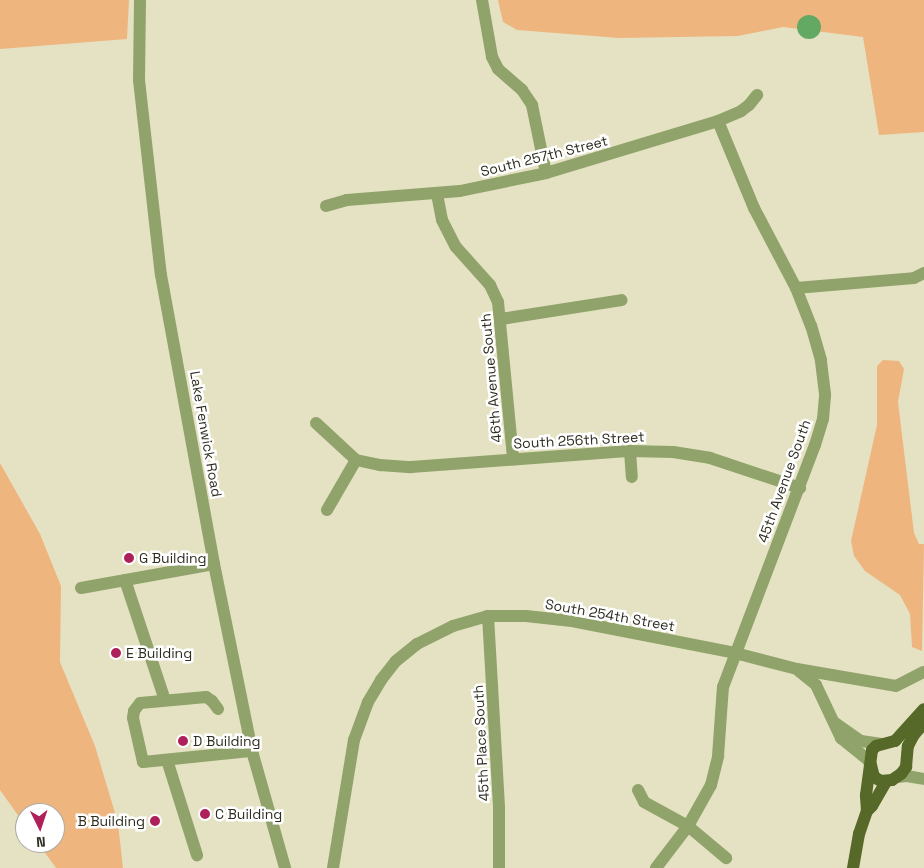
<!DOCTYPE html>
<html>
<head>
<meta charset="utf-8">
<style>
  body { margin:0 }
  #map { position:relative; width:924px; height:868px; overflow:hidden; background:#e5e2c3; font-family:"Space Grotesk",sans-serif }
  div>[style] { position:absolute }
  .green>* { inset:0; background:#efb57f }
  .water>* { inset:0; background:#64a963 }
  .round { border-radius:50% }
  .minor>* { height:12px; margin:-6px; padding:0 6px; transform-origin:6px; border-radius:6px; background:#90a36a }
  .major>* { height:12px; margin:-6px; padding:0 6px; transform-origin:6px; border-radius:6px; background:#566928 }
  .dots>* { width:14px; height:14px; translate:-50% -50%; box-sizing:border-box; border:2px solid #fff; border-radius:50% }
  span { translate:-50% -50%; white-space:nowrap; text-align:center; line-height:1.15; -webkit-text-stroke:5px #fff; paint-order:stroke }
  .street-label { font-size:14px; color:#2e2d21 }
  .poi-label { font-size:14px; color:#2e2d21 }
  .left { translate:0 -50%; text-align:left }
  .right { translate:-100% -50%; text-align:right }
  .north { position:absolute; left:15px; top:803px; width:50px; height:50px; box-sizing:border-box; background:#fff; border:1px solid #ababa6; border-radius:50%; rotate:176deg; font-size:14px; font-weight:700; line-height:20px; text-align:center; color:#2e2d21 }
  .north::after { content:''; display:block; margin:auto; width:18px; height:22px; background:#ae2059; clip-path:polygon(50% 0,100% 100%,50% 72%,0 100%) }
</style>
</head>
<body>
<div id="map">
  <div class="green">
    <i style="clip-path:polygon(0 0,129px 0,127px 39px,0 49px)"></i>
    <i style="clip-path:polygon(498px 0,924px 0,924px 132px,879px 135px,863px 37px,783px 27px,738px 36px,619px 38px,517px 30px,503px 22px)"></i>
    <i style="clip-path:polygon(883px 360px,899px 361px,904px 369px,898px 402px,914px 533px,919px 544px,924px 544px,922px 651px,912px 647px,910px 614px,900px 595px,865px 571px,854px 556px,851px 541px,877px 425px,877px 366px)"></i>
    <i style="clip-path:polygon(0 463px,40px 534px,61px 586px,60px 662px,95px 746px,118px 823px,123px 868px,56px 868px,38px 843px,55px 843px,55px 813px,25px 813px,25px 825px,0 790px)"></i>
  </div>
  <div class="water">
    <i class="round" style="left:797px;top:15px;width:24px;height:24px"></i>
  </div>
  <div class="minor">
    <i style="left:140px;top:0;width:80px;rotate:90.7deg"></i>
    <i style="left:139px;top:80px;width:196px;rotate:83.6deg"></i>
    <i style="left:161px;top:275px;width:294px;rotate:79.6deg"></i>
    <i style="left:214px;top:564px;width:191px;rotate:78.5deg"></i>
    <i style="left:252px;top:751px;width:122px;rotate:74.2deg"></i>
    <i style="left:482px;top:0;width:58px;rotate:80deg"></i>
    <i style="left:492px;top:57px;width:13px;rotate:63deg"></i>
    <i style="left:498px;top:69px;width:32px;rotate:41deg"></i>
    <i style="left:522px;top:90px;width:18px;rotate:56deg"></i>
    <i style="left:532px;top:105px;width:69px;rotate:78.4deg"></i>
    <i style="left:437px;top:194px;width:26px;rotate:79deg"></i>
    <i style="left:442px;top:220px;width:30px;rotate:63deg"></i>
    <i style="left:456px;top:247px;width:51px;rotate:48.2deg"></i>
    <i style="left:490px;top:285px;width:19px;rotate:65deg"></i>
    <i style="left:498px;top:302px;width:158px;rotate:84.5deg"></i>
    <i style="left:326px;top:206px;width:22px;rotate:-16deg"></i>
    <i style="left:347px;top:200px;width:113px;rotate:-4.6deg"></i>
    <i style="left:460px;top:191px;width:88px;rotate:-11.8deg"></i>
    <i style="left:546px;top:173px;width:180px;rotate:-16.8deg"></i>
    <i style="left:718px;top:121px;width:25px;rotate:-23deg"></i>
    <i style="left:741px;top:111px;width:10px;rotate:-37deg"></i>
    <i style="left:749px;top:105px;width:13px;rotate:-51deg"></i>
    <i style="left:796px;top:288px;width:118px;rotate:-4.8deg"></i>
    <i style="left:914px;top:278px;width:11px;rotate:-27deg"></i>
    <i style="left:501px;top:319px;width:122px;rotate:-8.9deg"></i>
    <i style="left:316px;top:423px;width:54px;rotate:42.8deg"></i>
    <i style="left:630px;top:451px;width:26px;rotate:86deg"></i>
    <i style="left:356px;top:460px;width:25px;rotate:12deg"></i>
    <i style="left:380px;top:465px;width:31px;rotate:4deg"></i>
    <i style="left:411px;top:467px;width:220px;rotate:-4.2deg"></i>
    <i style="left:630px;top:451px;width:43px;rotate:1.3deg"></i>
    <i style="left:673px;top:452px;width:37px;rotate:9deg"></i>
    <i style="left:710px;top:458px;width:95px;rotate:18.4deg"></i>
    <i style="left:327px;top:510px;width:58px;rotate:-59.9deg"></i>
    <i style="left:125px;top:580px;width:126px;rotate:71.6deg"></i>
    <i style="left:81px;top:588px;width:135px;rotate:-10.2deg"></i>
    <i style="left:488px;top:616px;width:191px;rotate:86.7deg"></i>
    <i style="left:499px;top:807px;width:61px;rotate:90deg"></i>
    <i style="left:799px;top:671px;width:22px;rotate:39deg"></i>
    <i style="left:816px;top:685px;width:59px;rotate:64.7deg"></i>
    <i style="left:841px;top:738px;width:35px;rotate:39deg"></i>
    <i style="left:868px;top:760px;width:6px;rotate:59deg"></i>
    <i style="left:218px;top:709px;width:10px;rotate:-127deg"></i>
    <i style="left:212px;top:701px;width:7px;rotate:-146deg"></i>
    <i style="left:206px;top:697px;width:66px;rotate:174.8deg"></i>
    <i style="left:140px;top:703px;width:10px;rotate:127deg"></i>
    <i style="left:134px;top:711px;width:7px;rotate:98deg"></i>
    <i style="left:133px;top:718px;width:45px;rotate:77.2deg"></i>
    <i style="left:143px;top:762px;width:110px;rotate:-5.8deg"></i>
    <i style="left:835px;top:723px;width:32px;rotate:35deg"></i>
    <i style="left:861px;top:741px;width:21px;rotate:8deg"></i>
    <i style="left:167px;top:760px;width:100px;rotate:72.5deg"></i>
    <i style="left:897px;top:777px;width:10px;rotate:-6deg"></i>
    <i style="left:907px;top:776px;width:17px;rotate:10deg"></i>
    <i style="left:638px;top:790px;width:13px;rotate:63deg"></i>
    <i style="left:644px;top:802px;width:50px;rotate:28.6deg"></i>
    <i style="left:688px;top:826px;width:50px;rotate:40.1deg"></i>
    <i style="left:333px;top:868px;width:130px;rotate:-80.7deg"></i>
    <i style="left:354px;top:740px;width:40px;rotate:-69.8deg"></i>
    <i style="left:368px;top:702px;width:26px;rotate:-59deg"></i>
    <i style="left:381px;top:680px;width:24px;rotate:-52deg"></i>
    <i style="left:396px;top:661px;width:27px;rotate:-39deg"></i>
    <i style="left:417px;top:644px;width:40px;rotate:-26.6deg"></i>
    <i style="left:453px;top:626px;width:36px;rotate:-16deg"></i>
    <i style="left:488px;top:616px;width:38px"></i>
    <i style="left:526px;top:616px;width:46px;rotate:6.2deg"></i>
    <i style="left:572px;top:621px;width:166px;rotate:11.1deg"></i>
    <i style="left:735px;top:653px;width:64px;rotate:14.5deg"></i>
    <i style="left:797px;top:669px;width:100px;rotate:9.7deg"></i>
    <i style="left:896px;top:686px;width:31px;rotate:-27deg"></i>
    <i style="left:656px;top:868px;width:53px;rotate:-52.7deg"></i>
    <i style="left:688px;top:826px;width:47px;rotate:-60.7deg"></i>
    <i style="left:711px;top:785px;width:30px;rotate:-76deg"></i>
    <i style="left:718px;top:756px;width:69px;rotate:-85.9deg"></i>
    <i style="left:723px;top:687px;width:259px;rotate:-69.2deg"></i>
    <i style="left:815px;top:445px;width:27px;rotate:-73deg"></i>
    <i style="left:823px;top:419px;width:25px;rotate:-85deg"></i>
    <i style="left:825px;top:394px;width:34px;rotate:-97deg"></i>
    <i style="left:821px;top:360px;width:35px;rotate:-106deg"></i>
    <i style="left:811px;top:326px;width:41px;rotate:-111.5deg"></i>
    <i style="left:796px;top:288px;width:90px;rotate:-117.7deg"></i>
    <i style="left:754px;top:208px;width:94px;rotate:-112.5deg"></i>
  </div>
  <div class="major">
    <i style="left:871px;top:765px;width:12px;rotate:76deg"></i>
    <i style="left:874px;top:777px;width:8px;rotate:30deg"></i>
    <i style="left:881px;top:781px;width:11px;rotate:-5deg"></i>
    <i style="left:892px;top:780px;width:11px;rotate:-34deg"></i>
    <i style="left:901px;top:774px;width:9px;rotate:-54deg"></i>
    <i style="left:906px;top:767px;width:21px;rotate:-85deg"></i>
    <i style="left:908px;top:746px;width:11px;rotate:-63deg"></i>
    <i style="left:913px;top:736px;width:17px;rotate:-50deg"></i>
    <i style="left:867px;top:811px;width:16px;rotate:-94deg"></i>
    <i style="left:866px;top:795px;width:45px;rotate:-82.4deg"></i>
    <i style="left:872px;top:750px;width:6px;rotate:-45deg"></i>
    <i style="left:876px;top:746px;width:20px;rotate:-15deg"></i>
    <i style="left:895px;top:741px;width:43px;rotate:-47.8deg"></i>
    <i style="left:853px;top:868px;width:35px;rotate:-80deg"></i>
    <i style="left:859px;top:834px;width:24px;rotate:-71deg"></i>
    <i style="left:867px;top:811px;width:7px;rotate:-45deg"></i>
    <i style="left:872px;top:806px;width:28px;rotate:-60deg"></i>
  </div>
  <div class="dots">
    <i style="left:129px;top:558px;background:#ae2059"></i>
    <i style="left:116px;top:653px;background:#ae2059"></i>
    <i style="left:183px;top:741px;background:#ae2059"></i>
    <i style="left:205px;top:814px;background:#ae2059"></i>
    <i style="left:155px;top:821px;background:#ae2059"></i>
  </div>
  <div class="street-label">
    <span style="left:544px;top:156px;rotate:-14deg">South 257th Street</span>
    <span style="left:491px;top:378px;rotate:-95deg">46th Avenue South</span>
    <span style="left:206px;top:434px;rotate:80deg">Lake Fenwick Road</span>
    <span style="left:579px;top:440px;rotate:-3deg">South 256th Street</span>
    <span style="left:784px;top:481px;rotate:-70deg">45th Avenue South</span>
    <span style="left:610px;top:615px;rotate:10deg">South 254th Street</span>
    <span style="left:481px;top:743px;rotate:-93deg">45th Place South</span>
  </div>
  <div class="poi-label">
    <span class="left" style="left:139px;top:558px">G Building</span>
    <span class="left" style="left:126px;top:653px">E Building</span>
    <span class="left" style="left:193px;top:741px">D Building</span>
    <span class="left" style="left:215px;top:814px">C Building</span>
    <span class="right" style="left:145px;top:821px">B Building</span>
  </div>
  <div class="north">N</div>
</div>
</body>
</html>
